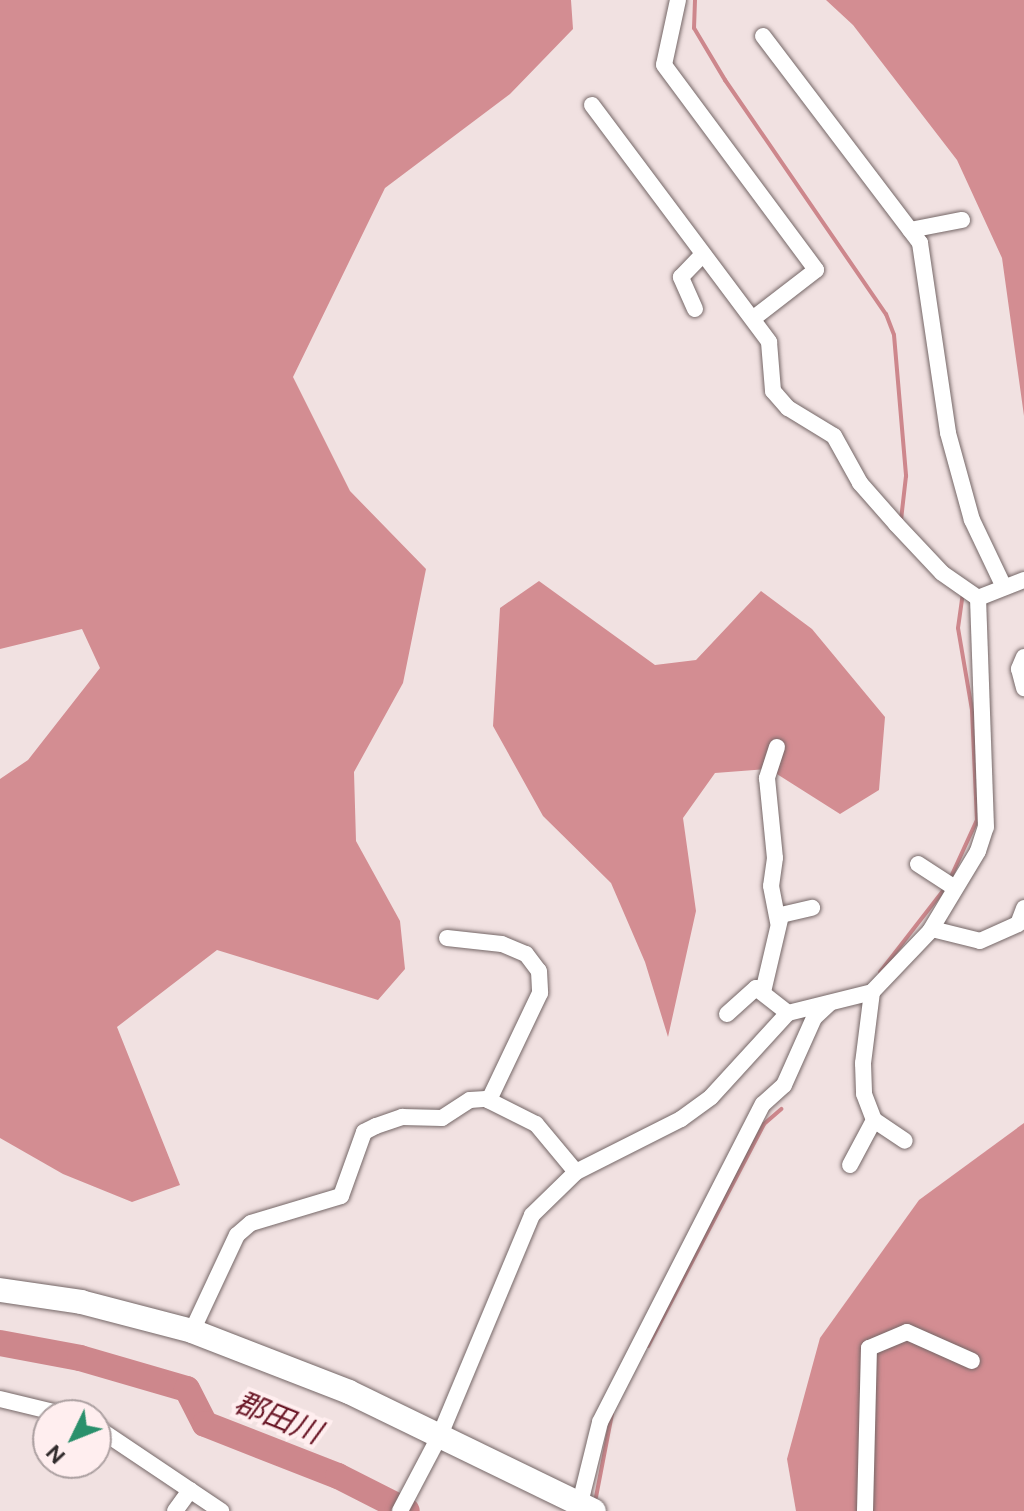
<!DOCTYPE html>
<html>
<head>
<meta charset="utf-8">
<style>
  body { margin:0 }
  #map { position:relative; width:1024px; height:1511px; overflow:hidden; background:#f1e1e1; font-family:"DM Sans","Noto Sans JP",sans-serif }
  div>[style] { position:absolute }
  .forest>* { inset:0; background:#d38d92 }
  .stream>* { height:4px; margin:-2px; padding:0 2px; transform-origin:2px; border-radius:2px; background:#cd878c }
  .river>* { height:26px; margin:-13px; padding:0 13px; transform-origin:13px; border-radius:13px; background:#cd878c }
  .roads { filter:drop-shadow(0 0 2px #756767) drop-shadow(0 0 2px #756767) }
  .street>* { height:16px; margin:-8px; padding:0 8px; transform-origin:8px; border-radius:8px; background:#fff }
  .secondary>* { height:24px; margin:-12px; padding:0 12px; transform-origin:12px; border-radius:12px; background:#fff }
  span { translate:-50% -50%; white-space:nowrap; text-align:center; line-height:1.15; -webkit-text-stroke:8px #ffeeef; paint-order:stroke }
  .water-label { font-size:30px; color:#6b1827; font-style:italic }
  .north { position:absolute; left:32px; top:1399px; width:80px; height:80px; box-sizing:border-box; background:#ffeeef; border:2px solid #aca0a1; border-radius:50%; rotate:227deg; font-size:22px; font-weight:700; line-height:32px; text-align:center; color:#302a2b }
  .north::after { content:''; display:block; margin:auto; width:28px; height:36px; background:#2a906c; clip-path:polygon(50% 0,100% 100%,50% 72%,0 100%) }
</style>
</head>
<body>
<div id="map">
  <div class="forest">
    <i style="clip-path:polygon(0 0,571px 0,573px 29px,510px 94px,385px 188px,293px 377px,350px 491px,426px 569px,403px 683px,354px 772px,356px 841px,400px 921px,405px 969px,378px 1000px,217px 950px,117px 1027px,180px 1185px,132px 1202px,63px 1174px,0 1138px,0 779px,28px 760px,100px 668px,82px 629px,0 649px)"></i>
    <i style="clip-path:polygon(826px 0,1024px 0,1024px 416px,1002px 258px,957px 160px,853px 25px)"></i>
    <i style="clip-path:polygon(539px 581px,655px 665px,696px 660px,761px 591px,812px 629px,885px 717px,879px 790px,840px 814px,769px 769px,715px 773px,683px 818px,696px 911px,668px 1037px,645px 962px,611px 883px,543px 816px,493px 726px,500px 608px)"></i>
    <i style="clip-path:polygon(1024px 1123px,1024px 1511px,796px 1511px,787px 1459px,820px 1338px,919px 1200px)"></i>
  </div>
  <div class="stream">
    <i style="left:695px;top:0;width:28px;rotate:92deg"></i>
    <i style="left:694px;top:28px;width:61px;rotate:59.2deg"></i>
    <i style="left:725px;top:80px;width:284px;rotate:55.5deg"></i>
    <i style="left:886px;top:314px;width:22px;rotate:69deg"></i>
    <i style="left:894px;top:335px;width:142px;rotate:85.1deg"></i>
    <i style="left:906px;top:476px;width:44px;rotate:96.5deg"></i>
    <i style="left:950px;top:879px;width:65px;rotate:-65.4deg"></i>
    <i style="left:977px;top:820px;width:110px;rotate:-92.6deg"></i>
    <i style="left:972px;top:710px;width:83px;rotate:-99.7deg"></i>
    <i style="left:958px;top:628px;width:35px;rotate:-82deg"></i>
    <i style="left:880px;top:972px;width:108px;rotate:-52.2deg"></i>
    <i style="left:648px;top:1346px;width:250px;rotate:-62.4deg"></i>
    <i style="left:764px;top:1124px;width:23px;rotate:-41deg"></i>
    <i style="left:596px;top:1497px;width:85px;rotate:-79.1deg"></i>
  </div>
  <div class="river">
    <i style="left:0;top:1343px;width:81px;rotate:10.6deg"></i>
    <i style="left:80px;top:1358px;width:111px;rotate:16.2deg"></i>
    <i style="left:187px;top:1389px;width:39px;rotate:63deg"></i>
    <i style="left:205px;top:1424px;width:143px;rotate:21.4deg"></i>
    <i style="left:338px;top:1476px;width:77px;rotate:26.9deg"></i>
  </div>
  <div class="roads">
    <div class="street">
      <i style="left:678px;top:0;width:66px;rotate:102.2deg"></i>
      <i style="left:664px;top:65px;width:255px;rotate:53.4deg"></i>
      <i style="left:816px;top:270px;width:78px;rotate:142.3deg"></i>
      <i style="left:763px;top:36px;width:260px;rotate:52.8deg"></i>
      <i style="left:920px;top:243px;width:192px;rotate:81.6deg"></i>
      <i style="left:948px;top:433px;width:90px;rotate:74.6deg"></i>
      <i style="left:972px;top:520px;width:72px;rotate:64.5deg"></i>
      <i style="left:592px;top:105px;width:296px;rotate:53.2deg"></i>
      <i style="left:769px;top:342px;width:49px;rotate:85.3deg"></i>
      <i style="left:773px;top:391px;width:23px;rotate:49deg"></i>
      <i style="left:788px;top:408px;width:54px;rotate:31.3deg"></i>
      <i style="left:834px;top:436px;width:54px;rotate:61deg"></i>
      <i style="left:860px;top:483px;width:55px;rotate:48.7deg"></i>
      <i style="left:896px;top:524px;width:67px;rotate:46.8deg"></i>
      <i style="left:942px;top:573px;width:44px;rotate:34.8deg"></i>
      <i style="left:910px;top:230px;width:53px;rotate:-10.9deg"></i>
      <i style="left:695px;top:309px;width:35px;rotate:-114deg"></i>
      <i style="left:681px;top:277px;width:29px;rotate:-46deg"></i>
      <i style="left:978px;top:598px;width:49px;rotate:-21.4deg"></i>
      <i style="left:1024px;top:657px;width:13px;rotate:113deg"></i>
      <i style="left:1019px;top:669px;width:20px;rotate:75deg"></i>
      <i style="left:777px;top:747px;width:33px;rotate:108deg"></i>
      <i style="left:767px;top:778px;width:80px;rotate:84.3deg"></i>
      <i style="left:775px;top:858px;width:28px;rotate:98deg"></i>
      <i style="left:771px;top:886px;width:37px;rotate:79deg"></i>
      <i style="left:918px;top:864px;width:44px;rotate:33deg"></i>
      <i style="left:932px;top:929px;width:49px;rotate:14deg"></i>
      <i style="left:980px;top:941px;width:42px;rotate:-24.1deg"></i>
      <i style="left:1018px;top:924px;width:17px;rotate:-69deg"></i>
      <i style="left:447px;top:938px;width:55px;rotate:6.2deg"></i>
      <i style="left:502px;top:944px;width:26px;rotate:23deg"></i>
      <i style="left:526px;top:954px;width:21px;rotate:53deg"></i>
      <i style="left:539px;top:971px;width:22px;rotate:87deg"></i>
      <i style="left:540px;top:993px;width:119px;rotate:115.5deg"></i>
      <i style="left:763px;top:992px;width:79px;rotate:-76.8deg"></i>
      <i style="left:781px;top:915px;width:32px;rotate:-13deg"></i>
      <i style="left:872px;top:992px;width:72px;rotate:97.2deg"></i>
      <i style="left:863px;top:1063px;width:31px;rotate:88deg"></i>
      <i style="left:864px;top:1094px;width:28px;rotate:69deg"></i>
      <i style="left:874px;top:1120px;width:37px;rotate:34deg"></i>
      <i style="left:727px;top:1014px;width:39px;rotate:-42deg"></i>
      <i style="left:756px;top:988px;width:41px;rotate:38deg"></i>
      <i style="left:850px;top:1165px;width:51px;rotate:-61.9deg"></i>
      <i style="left:192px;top:1331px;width:106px;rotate:-64.9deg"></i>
      <i style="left:237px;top:1235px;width:18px;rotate:-41deg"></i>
      <i style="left:251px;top:1223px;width:94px;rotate:-16.7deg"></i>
      <i style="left:341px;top:1196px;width:68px;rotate:-70.2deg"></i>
      <i style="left:364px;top:1132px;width:13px;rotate:-27deg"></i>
      <i style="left:376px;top:1126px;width:28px;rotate:-19deg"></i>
      <i style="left:402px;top:1117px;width:40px;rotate:1.4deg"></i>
      <i style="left:442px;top:1118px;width:33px;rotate:-33deg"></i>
      <i style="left:470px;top:1100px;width:16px;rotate:-4deg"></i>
      <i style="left:486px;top:1099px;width:56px;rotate:26.6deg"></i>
      <i style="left:536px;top:1124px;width:62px;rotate:50.2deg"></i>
      <i style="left:0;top:1399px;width:68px;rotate:13.6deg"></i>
      <i style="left:96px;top:1427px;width:151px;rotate:33.9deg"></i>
      <i style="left:580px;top:1503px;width:83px;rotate:-76.1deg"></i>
      <i style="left:600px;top:1422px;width:357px;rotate:-62.9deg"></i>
      <i style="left:763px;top:1104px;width:28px;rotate:-42deg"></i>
      <i style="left:784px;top:1085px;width:73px;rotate:-65.9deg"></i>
      <i style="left:814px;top:1018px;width:22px;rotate:-43deg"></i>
      <i style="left:175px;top:1511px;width:26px;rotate:-54deg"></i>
      <i style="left:400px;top:1511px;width:86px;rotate:-62.2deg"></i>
      <i style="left:440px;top:1435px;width:238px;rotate:-67.3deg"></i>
      <i style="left:532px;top:1215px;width:62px;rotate:-44.3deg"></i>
      <i style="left:576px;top:1172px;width:118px;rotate:-26.8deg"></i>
      <i style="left:681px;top:1119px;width:37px;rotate:-36deg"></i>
      <i style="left:711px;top:1097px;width:114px;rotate:-47.5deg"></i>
      <i style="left:788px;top:1013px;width:87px;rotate:-14deg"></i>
      <i style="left:872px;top:992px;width:84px;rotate:-46.4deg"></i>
      <i style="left:930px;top:931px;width:93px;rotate:-59deg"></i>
      <i style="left:978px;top:851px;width:25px;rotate:-72deg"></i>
      <i style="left:986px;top:827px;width:229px;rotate:-92deg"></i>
      <i style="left:865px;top:1511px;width:163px;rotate:-88.6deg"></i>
      <i style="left:869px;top:1348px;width:41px;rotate:-22.8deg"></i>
      <i style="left:907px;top:1332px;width:71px;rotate:24deg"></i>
    </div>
    <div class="secondary">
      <i style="left:0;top:1290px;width:82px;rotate:8.4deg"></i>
      <i style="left:81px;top:1302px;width:115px;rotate:14.6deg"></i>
      <i style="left:192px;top:1331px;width:168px;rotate:21.2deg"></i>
      <i style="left:349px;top:1392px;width:272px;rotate:25.9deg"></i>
    </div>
  </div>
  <div class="water-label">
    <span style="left:278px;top:1418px;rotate:22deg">郡田川</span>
  </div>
  <div class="north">N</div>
</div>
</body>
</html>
